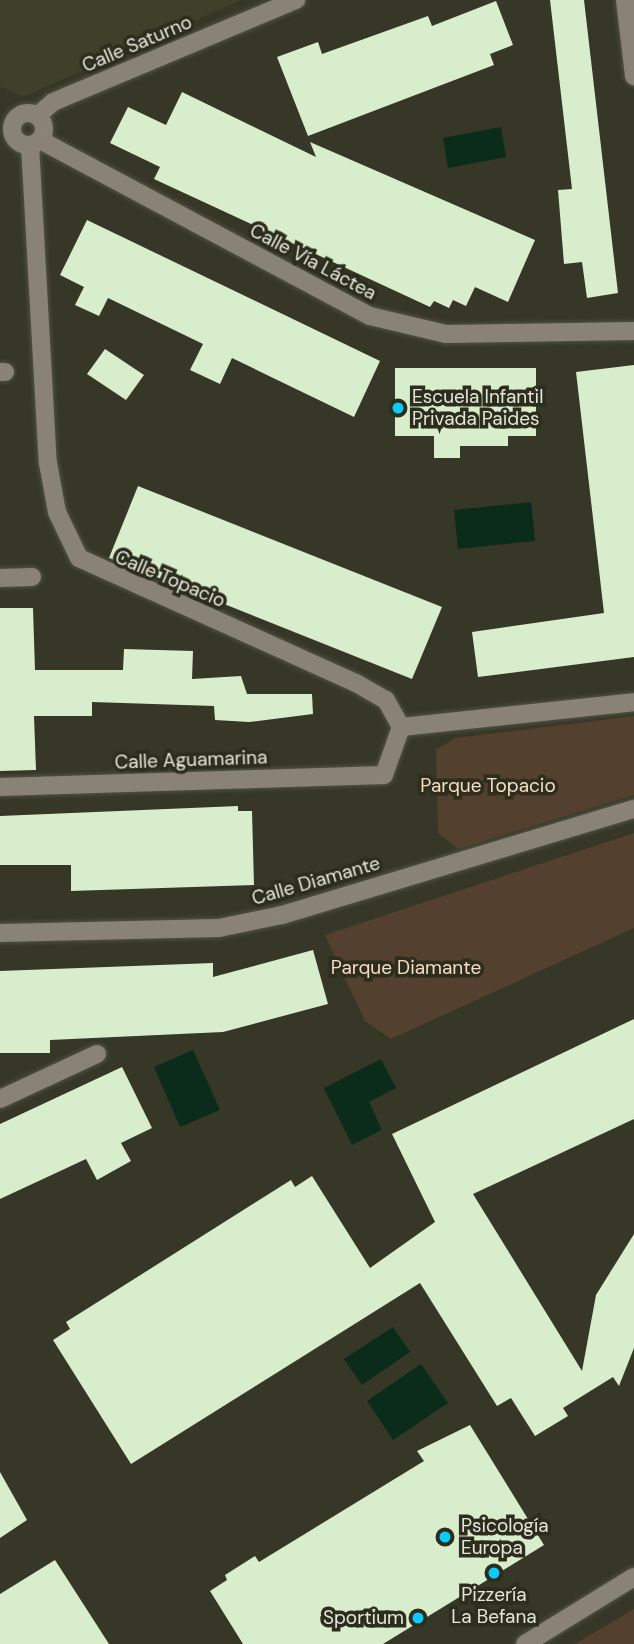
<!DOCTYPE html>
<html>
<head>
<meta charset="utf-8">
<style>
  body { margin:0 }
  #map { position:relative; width:634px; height:1644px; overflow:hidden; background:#363726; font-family:"DM Sans",sans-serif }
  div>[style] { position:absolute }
  .built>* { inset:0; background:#3e4029 }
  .green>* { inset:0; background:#53402e }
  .water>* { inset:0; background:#0c2c1b }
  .building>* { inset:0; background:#d8edcb }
  .roads { filter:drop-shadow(0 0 2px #525343) drop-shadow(0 0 2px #525343) }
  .minor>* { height:18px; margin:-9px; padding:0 9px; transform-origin:9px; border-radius:9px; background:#898375 }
  .minor>.ring { margin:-9px; padding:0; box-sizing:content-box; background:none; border:18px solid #898375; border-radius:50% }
  .dots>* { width:19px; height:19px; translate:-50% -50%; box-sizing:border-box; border:4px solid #2c2d1c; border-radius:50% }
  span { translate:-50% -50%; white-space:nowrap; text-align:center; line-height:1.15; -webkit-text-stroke:7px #2c2d1c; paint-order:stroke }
  .street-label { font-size:19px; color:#e6e7dc }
  .poi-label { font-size:19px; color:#e6e7dc }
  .left { translate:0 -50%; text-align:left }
  .right { translate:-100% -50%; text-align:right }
  .park-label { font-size:19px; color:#f8dcc1 }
</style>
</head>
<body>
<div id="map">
  <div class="built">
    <i style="clip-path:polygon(0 0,241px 0,23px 97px,0 86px)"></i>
  </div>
  <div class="green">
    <i style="clip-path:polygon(634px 716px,634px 795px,458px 849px,438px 833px,436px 750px,455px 738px)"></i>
    <i style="clip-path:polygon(634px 833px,634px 928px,391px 1039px,365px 1021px,325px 935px)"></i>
    <i style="clip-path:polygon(634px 1609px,634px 1644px,575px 1644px)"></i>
  </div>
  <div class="water">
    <i style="clip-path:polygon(501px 127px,506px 157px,448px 168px,443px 138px)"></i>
    <i style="clip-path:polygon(531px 502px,535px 541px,458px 549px,454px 510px)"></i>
    <i style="clip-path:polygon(193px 1050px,220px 1110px,180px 1127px,154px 1067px)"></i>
    <i style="clip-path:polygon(381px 1059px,396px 1088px,369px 1102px,382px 1130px,352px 1145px,324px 1088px)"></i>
    <i style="clip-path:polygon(393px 1327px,410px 1352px,362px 1385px,344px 1359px)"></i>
    <i style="clip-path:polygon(421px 1364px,448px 1403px,393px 1440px,367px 1401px)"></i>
  </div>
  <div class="building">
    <i style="clip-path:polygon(550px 0,584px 0,618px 293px,587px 298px,582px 262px,564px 264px,558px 190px,572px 189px)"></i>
    <i style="clip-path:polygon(496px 1px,513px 45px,490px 54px,494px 65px,308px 136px,277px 57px,318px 42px,322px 54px,428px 16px,432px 26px)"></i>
    <i style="clip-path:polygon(182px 92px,316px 157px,310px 142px,535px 240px,508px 302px,475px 287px,466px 306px,453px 300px,449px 308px,434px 301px,430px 307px,154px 179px,160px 167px,110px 143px,128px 107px,166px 125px)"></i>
    <i style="clip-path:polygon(87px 220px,380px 361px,354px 417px,232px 358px,220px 384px,190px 370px,203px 344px,108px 298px,99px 316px,75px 305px,84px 287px,60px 275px)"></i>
    <i style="clip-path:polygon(105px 349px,144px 375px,126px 400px,87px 374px)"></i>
    <i style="clip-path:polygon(634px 365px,634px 657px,478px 677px,472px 632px,604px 613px,576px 372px)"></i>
    <i style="clip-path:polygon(395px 368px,536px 368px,536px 436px,508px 436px,508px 446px,460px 446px,460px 458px,434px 458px,434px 436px,395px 436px)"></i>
    <i style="clip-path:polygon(138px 486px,442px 607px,412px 679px,109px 558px)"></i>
    <i style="clip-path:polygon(0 608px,33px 608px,35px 670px,123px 670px,124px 649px,193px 651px,192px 679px,241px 676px,247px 694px,312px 694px,313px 714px,249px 722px,215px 720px,214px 706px,92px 702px,92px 716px,34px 716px,36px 770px,0 771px)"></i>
    <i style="clip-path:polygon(238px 806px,238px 811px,252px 811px,254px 885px,71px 891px,71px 865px,0 865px,0 816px)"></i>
    <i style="clip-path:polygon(313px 950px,328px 1004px,223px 1032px,50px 1040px,50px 1053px,0 1053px,0 971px,213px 963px,213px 977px)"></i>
    <i style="clip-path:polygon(634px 1019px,634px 1119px,473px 1194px,582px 1371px,596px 1295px,634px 1234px,634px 1348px,619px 1386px,613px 1377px,563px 1408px,568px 1416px,535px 1436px,511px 1398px,497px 1406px,420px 1283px,131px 1464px,53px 1340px,70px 1329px,66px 1322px,291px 1180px,295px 1187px,312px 1176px,370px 1268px,435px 1222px,392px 1134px)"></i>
    <i style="clip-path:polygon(122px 1067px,152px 1128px,121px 1143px,131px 1161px,97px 1180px,86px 1159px,0 1199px,0 1124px)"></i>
    <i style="clip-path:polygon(470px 1425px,544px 1545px,383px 1644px,243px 1644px,210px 1591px,227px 1580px,225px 1575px,255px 1556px,259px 1562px,424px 1461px,417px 1451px)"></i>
    <i style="clip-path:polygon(0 1472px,27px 1520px,0 1538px)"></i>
    <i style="clip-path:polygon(55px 1560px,109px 1644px,0 1644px,0 1594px)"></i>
  </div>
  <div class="roads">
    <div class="minor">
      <i style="left:625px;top:0;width:77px;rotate:83.2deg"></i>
      <i class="ring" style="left:12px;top:113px;width:14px;height:14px"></i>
      <i style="left:37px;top:116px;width:21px;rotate:-41deg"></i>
      <i style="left:53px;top:102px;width:264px;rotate:-22.8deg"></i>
      <i style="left:40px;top:140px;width:374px;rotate:28.1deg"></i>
      <i style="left:370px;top:316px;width:78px;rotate:13.3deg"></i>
      <i style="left:446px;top:334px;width:188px;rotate:-0.9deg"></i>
      <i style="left:30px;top:145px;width:319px;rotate:86.8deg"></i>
      <i style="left:48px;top:463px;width:50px;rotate:79.6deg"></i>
      <i style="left:57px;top:512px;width:51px;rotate:64.4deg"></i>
      <i style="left:79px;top:558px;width:304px;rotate:24.3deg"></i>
      <i style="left:356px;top:683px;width:34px;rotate:30deg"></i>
      <i style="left:386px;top:700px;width:31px;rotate:61deg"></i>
      <i style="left:401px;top:727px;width:234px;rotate:-6.1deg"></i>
      <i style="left:0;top:372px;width:5px"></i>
      <i style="left:0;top:578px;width:32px;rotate:-2deg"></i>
      <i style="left:0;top:787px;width:384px;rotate:-1.8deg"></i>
      <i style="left:384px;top:775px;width:51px;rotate:-70.5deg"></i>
      <i style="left:0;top:933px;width:219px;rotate:-1.3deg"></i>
      <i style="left:219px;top:928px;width:64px;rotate:-11.7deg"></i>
      <i style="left:282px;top:915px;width:368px;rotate:-16.8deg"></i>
      <i style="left:0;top:1099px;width:107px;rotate:-24.9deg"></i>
      <i style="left:525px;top:1644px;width:128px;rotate:-31.6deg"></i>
    </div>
  </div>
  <div class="dots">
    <i style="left:398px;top:408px;background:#0ecafa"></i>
    <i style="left:445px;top:1537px;background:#0ecafa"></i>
    <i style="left:494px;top:1573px;background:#0ecafa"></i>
    <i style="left:418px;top:1618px;background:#0ecafa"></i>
  </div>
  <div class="street-label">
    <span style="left:137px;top:44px;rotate:-23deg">Calle Saturno</span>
    <span style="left:313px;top:262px;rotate:28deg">Calle Vía Láctea</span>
    <span style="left:170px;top:579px;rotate:23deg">Calle Topacio</span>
    <span style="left:191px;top:760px;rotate:-2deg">Calle Aguamarina</span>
    <span style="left:316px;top:881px;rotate:-16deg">Calle Diamante</span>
  </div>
  <div class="poi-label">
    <span class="left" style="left:412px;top:408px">Escuela Infantil<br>Privada Paides</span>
    <span class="left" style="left:461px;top:1537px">Psicología<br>Europa</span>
    <span style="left:494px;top:1606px">Pizzería<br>La Befana</span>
    <span class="right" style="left:404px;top:1618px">Sportium</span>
  </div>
  <div class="park-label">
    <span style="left:488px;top:786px">Parque Topacio</span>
    <span style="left:406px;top:968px">Parque Diamante</span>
  </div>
</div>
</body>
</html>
